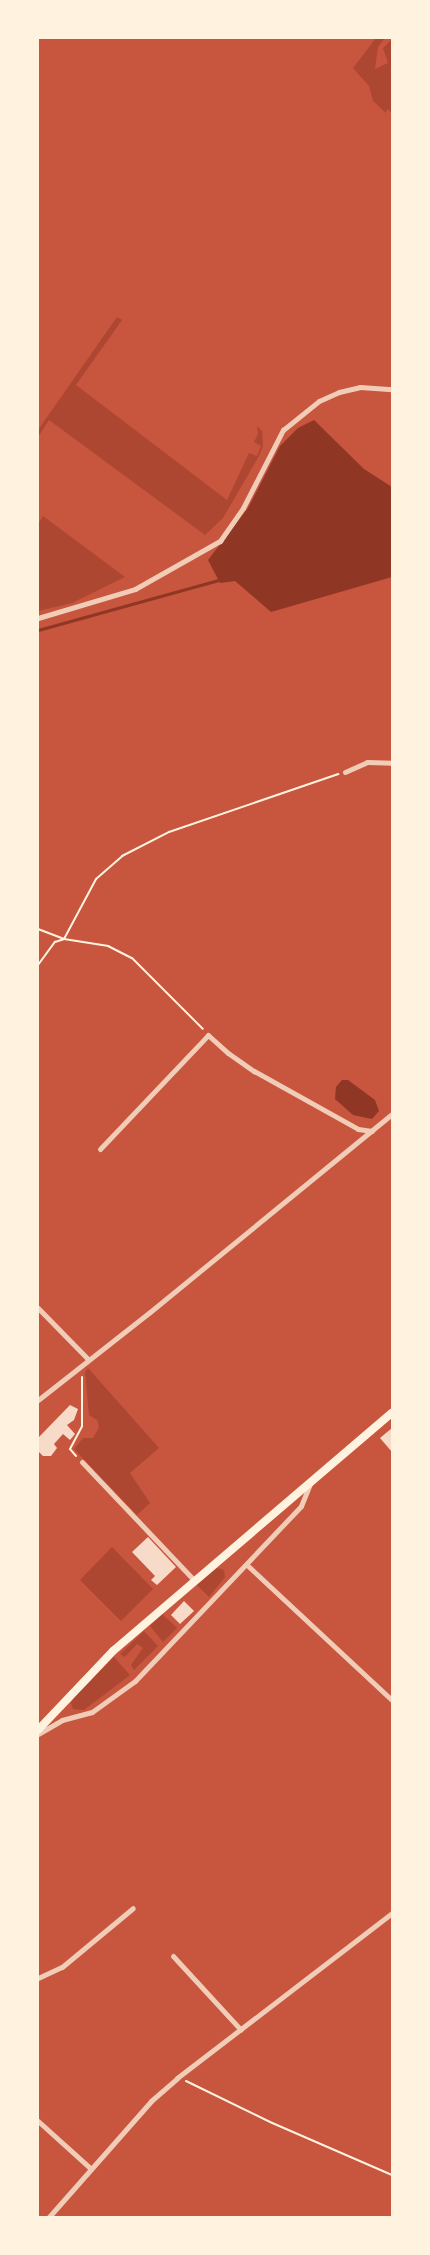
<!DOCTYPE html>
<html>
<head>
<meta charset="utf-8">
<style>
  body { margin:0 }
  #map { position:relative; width:430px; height:2255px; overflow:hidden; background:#c8553d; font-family:Signika,sans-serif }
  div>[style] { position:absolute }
  .green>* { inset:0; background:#ae4732 }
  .water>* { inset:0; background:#8f3625 }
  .stream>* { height:3px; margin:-1.5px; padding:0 1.5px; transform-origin:1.5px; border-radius:1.5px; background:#8f3625 }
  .building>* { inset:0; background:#f7dbc8 }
  .path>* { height:2px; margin:-1px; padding:0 1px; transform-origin:1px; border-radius:1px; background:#fff3e0 }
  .minor>* { height:5px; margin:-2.5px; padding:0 2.5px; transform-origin:2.5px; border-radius:2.5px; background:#f1ccb7 }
  .secondary>* { height:8px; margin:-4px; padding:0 4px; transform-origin:4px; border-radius:4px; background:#fff3e0 }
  span { translate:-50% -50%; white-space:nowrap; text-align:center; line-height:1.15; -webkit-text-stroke:4.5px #fff3e0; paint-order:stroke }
  .frame { position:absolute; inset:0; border:39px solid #fff3e0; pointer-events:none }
</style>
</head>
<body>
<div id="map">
  <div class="green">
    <i style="clip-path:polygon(376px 38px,385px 38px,378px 47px,375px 69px,388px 63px,383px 48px,392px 39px,392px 113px,387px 109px,386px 113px,373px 101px,369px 86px,353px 68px)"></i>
    <i style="clip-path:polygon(117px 317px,122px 320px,76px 385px,227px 500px,249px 453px,257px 456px,261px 446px,254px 442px,258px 434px,257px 426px,262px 431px,263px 446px,259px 456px,223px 518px,205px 535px,49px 420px,38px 437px,38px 430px)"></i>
    <i style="clip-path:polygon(43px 516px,125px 577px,72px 603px,38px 611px,38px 524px)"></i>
    <i style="clip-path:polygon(88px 1368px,159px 1448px,130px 1473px,150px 1503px,137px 1515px,74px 1449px,83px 1438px,93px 1438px,99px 1427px,97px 1420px,89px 1415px,85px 1372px)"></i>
    <i style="clip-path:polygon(112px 1547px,153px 1589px,121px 1621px,80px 1580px)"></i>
    <i style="clip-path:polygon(217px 1568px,224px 1570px,225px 1577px,209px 1597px,197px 1585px)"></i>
    <i style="clip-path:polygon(162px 1614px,177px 1628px,163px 1642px,150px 1626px)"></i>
    <i style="clip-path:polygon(144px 1631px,158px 1646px,134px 1670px,131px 1665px,143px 1648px,137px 1644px,125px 1657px,120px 1654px)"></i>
    <i style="clip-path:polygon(114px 1657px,130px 1675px,84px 1710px,73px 1709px,71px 1703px,75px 1696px)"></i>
  </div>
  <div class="water">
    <i style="clip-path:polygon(314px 420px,364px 469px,392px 487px,392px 577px,271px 612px,235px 581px,220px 583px,208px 560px,248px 508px,280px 446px,298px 428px)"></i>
    <i style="clip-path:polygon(342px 1080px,348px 1080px,375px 1100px,379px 1111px,372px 1119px,353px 1115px,335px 1099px,336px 1087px)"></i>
  </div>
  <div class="stream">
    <i style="left:38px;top:630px;width:191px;rotate:-15.5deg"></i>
  </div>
  <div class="building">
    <i style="clip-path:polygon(70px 1405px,78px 1409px,74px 1420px,67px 1425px,75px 1434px,70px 1440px,63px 1434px,54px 1444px,57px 1448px,51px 1456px,43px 1456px,38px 1451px,38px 1438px)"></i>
    <i style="clip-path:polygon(392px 1428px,392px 1452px,380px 1438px)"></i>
    <i style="clip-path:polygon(148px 1537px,176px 1567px,157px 1585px,151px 1580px,155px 1576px,132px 1552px)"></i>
    <i style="clip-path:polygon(184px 1601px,194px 1611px,180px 1624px,171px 1615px)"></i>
  </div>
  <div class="path">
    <i style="left:38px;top:929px;width:28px;rotate:21deg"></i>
    <i style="left:64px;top:939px;width:45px;rotate:9deg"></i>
    <i style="left:108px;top:946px;width:27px;rotate:27deg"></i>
    <i style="left:132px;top:958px;width:100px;rotate:45deg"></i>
    <i style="left:38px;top:965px;width:29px;rotate:-54deg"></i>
    <i style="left:55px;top:942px;width:9px;rotate:-18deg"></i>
    <i style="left:64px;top:939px;width:68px;rotate:-61.9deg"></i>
    <i style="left:96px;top:879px;width:35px;rotate:-41deg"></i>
    <i style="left:122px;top:856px;width:53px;rotate:-27.1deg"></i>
    <i style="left:169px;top:832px;width:179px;rotate:-18.9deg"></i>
    <i style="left:76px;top:1456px;width:9px;rotate:-131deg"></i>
    <i style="left:70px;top:1449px;width:26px;rotate:-62deg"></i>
    <i style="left:82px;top:1426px;width:49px;rotate:-90deg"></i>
    <i style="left:186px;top:2081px;width:93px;rotate:26deg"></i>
    <i style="left:270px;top:2122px;width:133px;rotate:23.5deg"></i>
  </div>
  <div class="minor">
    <i style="left:38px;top:618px;width:101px;rotate:-16.6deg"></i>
    <i style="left:135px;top:589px;width:98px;rotate:-29.5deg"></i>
    <i style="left:220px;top:541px;width:40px;rotate:-55.1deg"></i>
    <i style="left:243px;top:508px;width:88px;rotate:-62.9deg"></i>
    <i style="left:283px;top:430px;width:46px;rotate:-38.9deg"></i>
    <i style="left:319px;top:401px;width:22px;rotate:-24deg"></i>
    <i style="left:339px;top:392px;width:22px;rotate:-13deg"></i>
    <i style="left:360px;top:387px;width:32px;rotate:4deg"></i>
    <i style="left:345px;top:772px;width:24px;rotate:-24deg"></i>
    <i style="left:367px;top:762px;width:25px;rotate:2deg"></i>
    <i style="left:100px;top:1149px;width:157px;rotate:-46.5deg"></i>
    <i style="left:208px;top:1035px;width:27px;rotate:42deg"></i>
    <i style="left:228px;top:1053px;width:32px;rotate:35deg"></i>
    <i style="left:254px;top:1071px;width:119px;rotate:29.1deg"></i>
    <i style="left:358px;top:1129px;width:14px;rotate:8deg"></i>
    <i style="left:38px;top:1308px;width:71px;rotate:45.6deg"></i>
    <i style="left:38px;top:1400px;width:142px;rotate:-38.2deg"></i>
    <i style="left:150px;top:1312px;width:313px;rotate:-39.3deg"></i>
    <i style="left:82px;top:1462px;width:164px;rotate:46.5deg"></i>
    <i style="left:247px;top:1565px;width:198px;rotate:43deg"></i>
    <i style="left:38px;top:1734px;width:28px;rotate:-30deg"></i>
    <i style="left:62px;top:1720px;width:31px;rotate:-15deg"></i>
    <i style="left:92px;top:1712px;width:53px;rotate:-35.8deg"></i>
    <i style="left:135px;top:1681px;width:241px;rotate:-46.5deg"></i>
    <i style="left:301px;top:1506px;width:24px;rotate:-68deg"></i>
    <i style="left:173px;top:1956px;width:100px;rotate:47.4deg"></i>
    <i style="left:38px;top:1978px;width:26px;rotate:-25deg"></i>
    <i style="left:62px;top:1967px;width:92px;rotate:-39.7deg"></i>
    <i style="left:38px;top:2121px;width:70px;rotate:42.1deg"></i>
    <i style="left:48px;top:2218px;width:156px;rotate:-48.6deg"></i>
    <i style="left:151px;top:2101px;width:35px;rotate:-41deg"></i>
    <i style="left:177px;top:2078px;width:271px;rotate:-37.5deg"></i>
  </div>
  <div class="secondary">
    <i style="left:38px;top:1730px;width:109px;rotate:-46.5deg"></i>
    <i style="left:113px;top:1651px;width:367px;rotate:-40.5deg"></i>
  </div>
  <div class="frame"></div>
</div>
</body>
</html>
